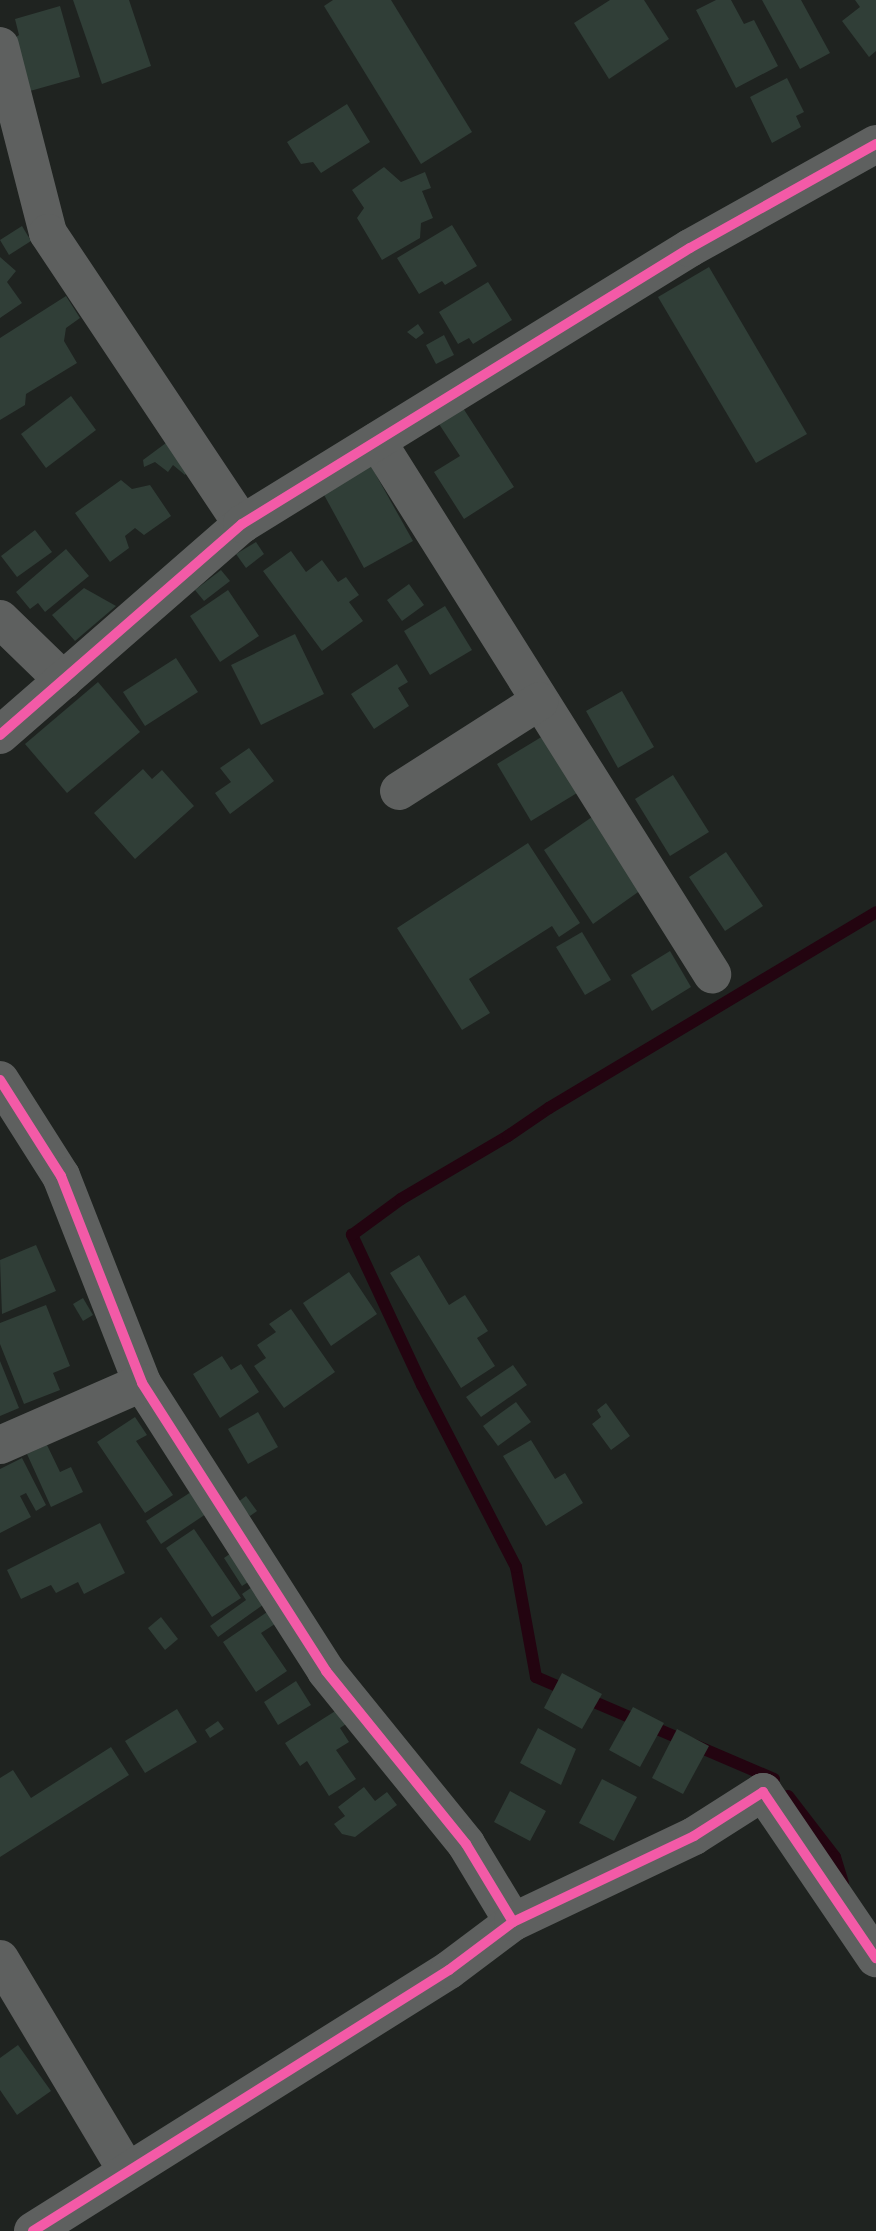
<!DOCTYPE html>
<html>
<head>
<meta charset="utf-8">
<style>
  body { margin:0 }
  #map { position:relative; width:876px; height:2231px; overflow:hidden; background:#1f2320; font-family:"Fira Sans Condensed",sans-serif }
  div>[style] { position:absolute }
  .stream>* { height:12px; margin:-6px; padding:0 6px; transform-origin:6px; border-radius:6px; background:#230410 }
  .building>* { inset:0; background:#303e37 }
  .minor>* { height:38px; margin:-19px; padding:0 19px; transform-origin:19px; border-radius:19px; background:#5e605f }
  .cycleway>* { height:10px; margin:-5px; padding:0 5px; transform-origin:5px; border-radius:5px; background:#f35aa7 }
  span { translate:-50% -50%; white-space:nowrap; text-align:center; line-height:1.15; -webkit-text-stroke:5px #1d251f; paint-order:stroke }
</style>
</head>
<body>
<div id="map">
  <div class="stream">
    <i style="left:774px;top:1779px;width:259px;rotate:-156.8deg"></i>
    <i style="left:536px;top:1677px;width:112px;rotate:-100.3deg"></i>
    <i style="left:516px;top:1567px;width:205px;rotate:-117.3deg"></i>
    <i style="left:422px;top:1385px;width:166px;rotate:-115deg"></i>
    <i style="left:352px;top:1235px;width:61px;rotate:-36.3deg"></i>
    <i style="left:401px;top:1199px;width:124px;rotate:-30.5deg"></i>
    <i style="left:508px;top:1136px;width:50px;rotate:-34.3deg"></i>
    <i style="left:549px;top:1108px;width:381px;rotate:-30.9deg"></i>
    <i style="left:788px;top:1796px;width:77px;rotate:52.4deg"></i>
    <i style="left:835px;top:1857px;width:27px;rotate:73deg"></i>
  </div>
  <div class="building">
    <i style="clip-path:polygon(73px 0,129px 0,151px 66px,102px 84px)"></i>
    <i style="clip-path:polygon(333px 0,391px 0,472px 132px,421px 164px,324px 6px)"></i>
    <i style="clip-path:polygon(610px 0,644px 0,669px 39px,609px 79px,574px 23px)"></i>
    <i style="clip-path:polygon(716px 0,731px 0,744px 24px,754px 20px,778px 66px,736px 88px,696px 10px)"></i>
    <i style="clip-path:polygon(762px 0,801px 0,830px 53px,800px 69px)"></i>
    <i style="clip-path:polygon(855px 0,876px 0,876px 51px,869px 57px,842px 21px,860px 7px)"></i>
    <i style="clip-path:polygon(60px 6px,80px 77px,30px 91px,1px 48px,19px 35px,15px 19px)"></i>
    <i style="clip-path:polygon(787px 78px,804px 112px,796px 116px,801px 127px,772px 143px,750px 97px)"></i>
    <i style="clip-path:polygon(347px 104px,370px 142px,321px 173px,313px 162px,301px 164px,287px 142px)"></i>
    <i style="clip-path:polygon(384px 167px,401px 182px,425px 172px,431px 188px,422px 191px,433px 218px,421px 223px,420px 238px,382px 260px,357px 218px,364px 208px,352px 190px)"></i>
    <i style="clip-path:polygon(452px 225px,477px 266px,445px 285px,442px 281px,419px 294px,397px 258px)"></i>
    <i style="clip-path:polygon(22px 226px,31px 241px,9px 255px,0 240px)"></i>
    <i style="clip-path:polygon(0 257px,16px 271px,7px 282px,22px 303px,0 318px)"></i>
    <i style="clip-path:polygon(709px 267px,807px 434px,756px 463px,658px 297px)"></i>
    <i style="clip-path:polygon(488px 282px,512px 320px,473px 344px,469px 338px,458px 344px,439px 312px)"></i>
    <i style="clip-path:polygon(66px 296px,80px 318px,66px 328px,64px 341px,77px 363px,26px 394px,25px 405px,0 420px,0 338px)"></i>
    <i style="clip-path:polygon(418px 324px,424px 333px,416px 339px,407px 332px)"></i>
    <i style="clip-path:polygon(444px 335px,454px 355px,436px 364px,426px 345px)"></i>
    <i style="clip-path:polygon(71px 396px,96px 430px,46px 468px,21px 434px)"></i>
    <i style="clip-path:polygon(463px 408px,514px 487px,464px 519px,434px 472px,460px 456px,439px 424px)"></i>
    <i style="clip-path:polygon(170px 440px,190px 468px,185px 475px,173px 465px,168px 472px,155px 462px,144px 467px,143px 460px)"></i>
    <i style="clip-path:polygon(371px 466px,413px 541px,364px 568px,323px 493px)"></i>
    <i style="clip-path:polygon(121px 480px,132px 489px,150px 485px,171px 516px,144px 535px,135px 528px,125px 536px,129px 548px,110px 562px,75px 513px)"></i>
    <i style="clip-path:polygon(35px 530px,52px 552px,17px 577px,1px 556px)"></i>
    <i style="clip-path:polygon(256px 542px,264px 554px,246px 568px,236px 554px)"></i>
    <i style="clip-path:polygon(66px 549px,89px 576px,45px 612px,38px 603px,30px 609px,16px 592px)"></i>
    <i style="clip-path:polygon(291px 551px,306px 572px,322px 560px,338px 582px,346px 577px,359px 595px,349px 602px,363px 621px,322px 651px,263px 571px)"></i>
    <i style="clip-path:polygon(221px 570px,230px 581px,204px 601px,195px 590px)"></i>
    <i style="clip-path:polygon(409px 584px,424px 605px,402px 621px,387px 600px)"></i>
    <i style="clip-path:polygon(84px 588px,116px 606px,75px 641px,52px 615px)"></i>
    <i style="clip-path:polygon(228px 590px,259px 636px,220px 662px,190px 616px)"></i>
    <i style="clip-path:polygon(445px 606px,472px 650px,430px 675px,404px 631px)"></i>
    <i style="clip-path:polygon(295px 634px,324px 694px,261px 725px,231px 665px)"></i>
    <i style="clip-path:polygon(176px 658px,198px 692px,145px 726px,123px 692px)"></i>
    <i style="clip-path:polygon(397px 664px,408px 682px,398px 688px,409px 706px,374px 729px,351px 694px)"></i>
    <i style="clip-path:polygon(98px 682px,140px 732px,67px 793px,25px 744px)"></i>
    <i style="clip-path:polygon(622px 691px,654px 747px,618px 768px,586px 711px)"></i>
    <i style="clip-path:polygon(543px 736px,577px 793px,531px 821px,497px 764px)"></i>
    <i style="clip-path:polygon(249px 748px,274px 781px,230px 814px,215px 793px,231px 782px,220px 768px)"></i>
    <i style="clip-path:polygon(143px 769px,152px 779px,162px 770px,194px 806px,135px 859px,94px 813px)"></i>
    <i style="clip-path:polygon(673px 775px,709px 832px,670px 856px,635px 799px)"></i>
    <i style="clip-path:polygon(592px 817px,641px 890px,593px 924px,544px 850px)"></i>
    <i style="clip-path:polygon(528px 843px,580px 923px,559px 937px,552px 926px,469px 979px,490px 1013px,462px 1030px,397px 928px)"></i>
    <i style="clip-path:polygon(726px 852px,763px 906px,725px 931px,689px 877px)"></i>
    <i style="clip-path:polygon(582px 932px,611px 980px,585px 995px,556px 947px)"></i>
    <i style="clip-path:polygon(670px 951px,691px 987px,652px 1011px,631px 975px)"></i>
    <i style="clip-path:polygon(36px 1245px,56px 1291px,2px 1314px,0 1260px)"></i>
    <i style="clip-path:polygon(419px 1255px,449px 1305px,465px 1295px,488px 1331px,477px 1338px,495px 1366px,461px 1388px,390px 1273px)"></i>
    <i style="clip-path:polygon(349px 1272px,377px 1314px,331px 1346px,303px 1303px)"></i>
    <i style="clip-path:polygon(83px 1298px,93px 1315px,83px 1321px,73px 1304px)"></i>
    <i style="clip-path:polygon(46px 1305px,70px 1366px,53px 1373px,60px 1390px,24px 1404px,0 1344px,0 1323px)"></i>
    <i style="clip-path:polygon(291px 1309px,335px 1372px,284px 1408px,254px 1366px,266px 1358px,257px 1345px,276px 1332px,269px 1324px)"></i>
    <i style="clip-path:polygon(222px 1356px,231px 1370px,241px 1364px,259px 1392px,220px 1418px,193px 1374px)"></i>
    <i style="clip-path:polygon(0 1361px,19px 1408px,0 1416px)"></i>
    <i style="clip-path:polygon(513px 1365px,527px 1385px,481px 1417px,466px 1397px)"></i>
    <i style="clip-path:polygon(516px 1402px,531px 1422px,498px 1446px,483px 1426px)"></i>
    <i style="clip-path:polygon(606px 1403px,630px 1436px,611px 1450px,592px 1424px,601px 1417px,597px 1410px)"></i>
    <i style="clip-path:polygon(258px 1412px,278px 1447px,248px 1464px,228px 1429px)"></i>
    <i style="clip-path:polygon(135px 1417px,147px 1435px,136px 1441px,173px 1495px,145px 1513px,97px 1442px)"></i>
    <i style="clip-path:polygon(531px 1440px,555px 1479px,565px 1473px,583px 1503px,546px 1526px,503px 1456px)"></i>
    <i style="clip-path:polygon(47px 1445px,60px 1472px,71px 1467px,83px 1492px,51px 1507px,27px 1454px)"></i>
    <i style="clip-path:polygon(22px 1458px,46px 1505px,36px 1511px,26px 1493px,20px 1496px,31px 1517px,0 1533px,0 1469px)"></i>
    <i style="clip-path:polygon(191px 1492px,209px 1512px,161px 1544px,146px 1521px)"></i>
    <i style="clip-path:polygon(246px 1496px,257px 1511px,250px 1516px,238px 1502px)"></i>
    <i style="clip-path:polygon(100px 1523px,125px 1573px,84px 1594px,78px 1582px,56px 1593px,51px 1585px,21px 1599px,7px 1570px)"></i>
    <i style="clip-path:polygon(194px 1529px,241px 1598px,212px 1617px,166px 1548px)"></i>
    <i style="clip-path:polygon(237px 1549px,256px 1577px,242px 1586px,224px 1558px)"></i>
    <i style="clip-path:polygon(255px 1585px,267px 1602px,218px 1637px,210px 1626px,246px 1600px,242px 1594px)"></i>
    <i style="clip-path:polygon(270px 1610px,278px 1622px,261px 1633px,287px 1671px,256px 1692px,223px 1642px)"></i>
    <i style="clip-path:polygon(161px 1617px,178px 1639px,165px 1650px,148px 1628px)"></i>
    <i style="clip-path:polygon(562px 1673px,602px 1694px,582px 1729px,544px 1708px)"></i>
    <i style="clip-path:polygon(296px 1681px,311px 1705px,278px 1725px,264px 1702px)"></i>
    <i style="clip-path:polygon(633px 1707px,664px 1723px,640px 1767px,609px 1750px)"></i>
    <i style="clip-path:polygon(340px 1708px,349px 1722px,340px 1728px,349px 1742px,336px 1750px,356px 1779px,329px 1796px,307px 1761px,300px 1766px,285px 1743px)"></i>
    <i style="clip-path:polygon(177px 1709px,197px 1742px,145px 1773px,125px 1741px)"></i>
    <i style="clip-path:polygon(218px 1721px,224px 1729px,210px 1738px,205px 1730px)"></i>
    <i style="clip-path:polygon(538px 1728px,576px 1749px,561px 1785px,520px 1763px)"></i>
    <i style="clip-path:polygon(677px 1729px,709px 1746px,683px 1794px,652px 1778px)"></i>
    <i style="clip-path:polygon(111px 1747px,129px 1775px,0 1857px,0 1778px,13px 1770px,31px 1798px)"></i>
    <i style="clip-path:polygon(602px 1779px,637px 1797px,614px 1841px,579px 1823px)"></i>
    <i style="clip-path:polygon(364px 1787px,375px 1801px,387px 1792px,397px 1805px,355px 1837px,342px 1834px,334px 1824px,345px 1816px,338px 1807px)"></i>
    <i style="clip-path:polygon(510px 1791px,546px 1811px,530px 1841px,494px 1822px)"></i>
    <i style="clip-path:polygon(18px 2045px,51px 2091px,17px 2115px,0 2090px,0 2058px)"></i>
  </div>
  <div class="minor">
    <i style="left:0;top:46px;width:193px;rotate:75.6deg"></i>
    <i style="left:48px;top:233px;width:350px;rotate:56.3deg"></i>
    <i style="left:377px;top:441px;width:630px;rotate:57.85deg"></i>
    <i style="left:0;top:619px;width:88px;rotate:44.1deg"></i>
    <i style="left:0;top:735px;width:321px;rotate:-41.1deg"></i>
    <i style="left:242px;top:524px;width:526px;rotate:-31.64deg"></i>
    <i style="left:690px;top:248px;width:213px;rotate:-29.2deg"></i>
    <i style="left:399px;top:791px;width:167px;rotate:-32.6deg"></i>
    <i style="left:0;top:1080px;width:114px;rotate:57.6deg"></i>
    <i style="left:61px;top:1176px;width:222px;rotate:68.6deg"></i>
    <i style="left:142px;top:1383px;width:342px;rotate:57.4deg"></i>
    <i style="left:326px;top:1671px;width:223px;rotate:51deg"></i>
    <i style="left:466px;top:1844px;width:91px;rotate:58.9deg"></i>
    <i style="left:0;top:1445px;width:155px;rotate:-23.6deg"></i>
    <i style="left:0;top:1959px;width:247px;rotate:59.1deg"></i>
    <i style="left:33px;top:2231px;width:491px;rotate:-32.1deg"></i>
    <i style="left:449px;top:1970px;width:80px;rotate:-36.9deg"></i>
    <i style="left:513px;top:1922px;width:200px;rotate:-25.4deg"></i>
    <i style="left:694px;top:1836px;width:82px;rotate:-32.5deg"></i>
    <i style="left:763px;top:1792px;width:201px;rotate:55.8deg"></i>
  </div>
  <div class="cycleway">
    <i style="left:0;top:735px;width:321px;rotate:-41.1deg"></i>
    <i style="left:242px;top:524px;width:526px;rotate:-31.64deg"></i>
    <i style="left:690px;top:248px;width:213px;rotate:-29.2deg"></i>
    <i style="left:0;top:1080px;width:114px;rotate:57.6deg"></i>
    <i style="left:61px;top:1176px;width:222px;rotate:68.6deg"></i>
    <i style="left:142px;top:1383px;width:342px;rotate:57.4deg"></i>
    <i style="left:326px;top:1671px;width:223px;rotate:51deg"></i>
    <i style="left:466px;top:1844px;width:91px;rotate:58.9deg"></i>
    <i style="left:33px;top:2231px;width:491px;rotate:-32.1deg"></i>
    <i style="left:449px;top:1970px;width:80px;rotate:-36.9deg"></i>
    <i style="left:513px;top:1922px;width:200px;rotate:-25.4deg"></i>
    <i style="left:694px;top:1836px;width:82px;rotate:-32.5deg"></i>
    <i style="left:763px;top:1792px;width:201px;rotate:55.8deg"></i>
  </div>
</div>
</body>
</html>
